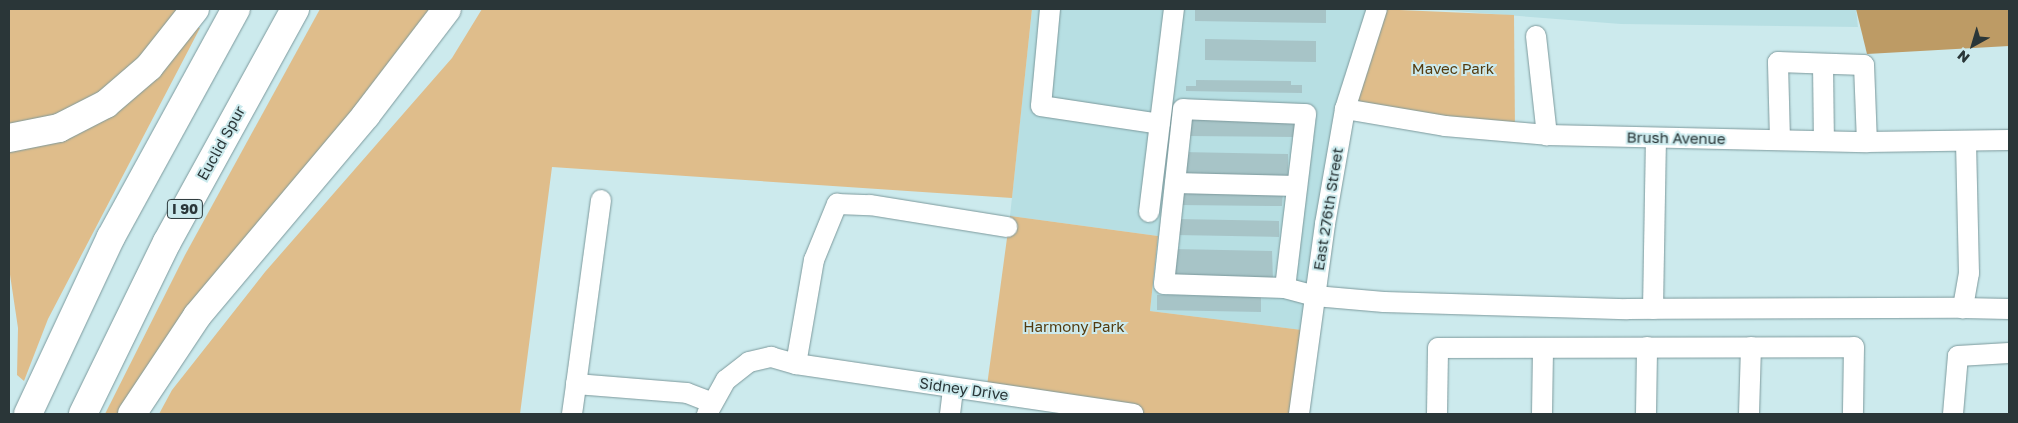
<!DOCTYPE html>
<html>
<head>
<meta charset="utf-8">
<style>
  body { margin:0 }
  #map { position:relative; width:2018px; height:423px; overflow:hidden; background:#cceaed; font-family:"Golos Text",sans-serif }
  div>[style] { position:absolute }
  .built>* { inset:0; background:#b7dfe3 }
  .green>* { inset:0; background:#dfbd8b }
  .forest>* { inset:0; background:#bd9b65 }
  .building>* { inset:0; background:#a7c4c7 }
  .roads { filter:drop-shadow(0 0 1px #7c999c) drop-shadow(0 0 1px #7c999c) }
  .minor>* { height:20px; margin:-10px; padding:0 10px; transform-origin:10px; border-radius:10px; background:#fff }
  .highway>* { height:28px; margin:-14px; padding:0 14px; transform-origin:14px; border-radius:14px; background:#fff }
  span { translate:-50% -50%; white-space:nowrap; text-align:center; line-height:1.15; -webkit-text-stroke:4px #cceaed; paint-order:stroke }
  .shield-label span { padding:1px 4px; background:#cceaed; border:1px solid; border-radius:4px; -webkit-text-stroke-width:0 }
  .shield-label { font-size:14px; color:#2a3638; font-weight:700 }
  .park-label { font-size:15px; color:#533b0f }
  .street-label { font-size:15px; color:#2a3638 }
  .frame { position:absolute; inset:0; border:10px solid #2a3638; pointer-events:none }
  .north { position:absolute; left:1948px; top:20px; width:50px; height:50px; -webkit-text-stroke:4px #cceaed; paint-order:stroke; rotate:219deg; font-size:14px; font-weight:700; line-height:20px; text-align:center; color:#2a3638 }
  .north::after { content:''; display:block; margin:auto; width:18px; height:22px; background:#2a3638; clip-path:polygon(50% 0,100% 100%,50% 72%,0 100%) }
</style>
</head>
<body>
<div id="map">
  <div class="built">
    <i style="clip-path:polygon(1032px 9px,1377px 9px,1345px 110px,1310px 331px,1150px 311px,1158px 236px,1010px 216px)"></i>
    <i style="clip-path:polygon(1428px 9px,1856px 9px,1858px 27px,1621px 24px)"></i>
  </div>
  <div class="green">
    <i style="clip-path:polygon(9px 9px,177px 9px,150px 54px,78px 110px,9px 127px)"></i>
    <i style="clip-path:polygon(320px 9px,433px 9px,122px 414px,105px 414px,185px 255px)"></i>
    <i style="clip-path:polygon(482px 9px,1032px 9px,1012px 198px,552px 167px,520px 414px,159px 414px,172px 390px,265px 272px,452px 58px)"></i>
    <i style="clip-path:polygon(1377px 9px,1514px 15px,1515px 133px,1345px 110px)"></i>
    <i style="clip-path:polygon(191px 25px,200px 28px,48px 319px,24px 381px,17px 375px,18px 328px,9px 268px,9px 145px,55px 137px)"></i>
    <i style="clip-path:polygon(1010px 216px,1158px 236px,1150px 311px,1310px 331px,1299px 414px,1133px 414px,986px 393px)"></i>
  </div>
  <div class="forest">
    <i style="clip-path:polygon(1856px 9px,2009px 9px,2009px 46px,1867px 54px)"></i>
  </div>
  <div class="building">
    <i style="clip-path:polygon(1195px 9px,1326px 9px,1326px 23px,1195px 21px)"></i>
    <i style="clip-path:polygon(1205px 39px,1316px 41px,1316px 62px,1205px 60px)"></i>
    <i style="clip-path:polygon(1196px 80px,1291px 81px,1291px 85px,1302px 85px,1302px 93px,1186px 91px,1186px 86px,1196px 86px)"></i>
    <i style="clip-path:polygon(1188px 113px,1295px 115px,1295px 137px,1188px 136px)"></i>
    <i style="clip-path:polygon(1181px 152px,1288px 154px,1288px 176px,1181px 175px)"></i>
    <i style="clip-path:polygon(1180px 190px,1283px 191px,1282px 206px,1179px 205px)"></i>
    <i style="clip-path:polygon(1176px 219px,1279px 221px,1279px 237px,1176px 235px)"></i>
    <i style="clip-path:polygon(1173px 249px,1272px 251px,1273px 280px,1172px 279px)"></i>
    <i style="clip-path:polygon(1157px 295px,1261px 296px,1261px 312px,1157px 310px)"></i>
  </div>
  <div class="roads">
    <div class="minor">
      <i style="left:1050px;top:9px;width:97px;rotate:95.3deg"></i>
      <i style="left:1041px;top:106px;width:120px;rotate:8.6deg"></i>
      <i style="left:1536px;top:36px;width:100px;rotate:83.7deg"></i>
      <i style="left:1823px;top:64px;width:77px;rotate:89.3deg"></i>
      <i style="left:1345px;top:109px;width:101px;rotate:9.6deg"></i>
      <i style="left:1445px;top:126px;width:102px;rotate:5deg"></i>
      <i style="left:1547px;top:135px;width:320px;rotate:1.3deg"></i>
      <i style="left:1867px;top:142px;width:142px;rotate:-0.8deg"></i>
      <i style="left:1780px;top:140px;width:78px;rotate:-91.5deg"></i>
      <i style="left:1778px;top:62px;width:86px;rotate:2deg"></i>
      <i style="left:1864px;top:65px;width:77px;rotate:87.8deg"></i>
      <i style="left:1966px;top:142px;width:131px;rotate:88.7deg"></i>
      <i style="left:1969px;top:273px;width:36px;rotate:100deg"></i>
      <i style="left:1963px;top:308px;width:46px;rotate:1.2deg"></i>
      <i style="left:1175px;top:183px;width:122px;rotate:1.4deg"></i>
      <i style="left:601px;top:200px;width:186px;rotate:97.7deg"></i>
      <i style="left:576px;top:384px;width:111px;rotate:4.6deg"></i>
      <i style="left:687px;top:393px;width:26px;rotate:21deg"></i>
      <i style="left:1149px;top:212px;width:205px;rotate:-83deg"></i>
      <i style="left:1285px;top:288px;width:175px;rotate:-83.1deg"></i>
      <i style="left:1306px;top:114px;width:123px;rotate:-177.7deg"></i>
      <i style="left:1183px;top:109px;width:176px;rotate:96.2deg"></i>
      <i style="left:1164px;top:284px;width:121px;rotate:1.9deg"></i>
      <i style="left:1285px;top:288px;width:31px;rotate:15deg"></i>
      <i style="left:1315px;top:296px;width:69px;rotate:5deg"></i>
      <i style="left:1384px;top:302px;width:243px;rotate:1.7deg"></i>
      <i style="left:1627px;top:309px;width:336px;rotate:-0.2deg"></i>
      <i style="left:1653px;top:309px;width:170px;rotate:-89deg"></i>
      <i style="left:796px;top:364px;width:106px;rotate:-80.2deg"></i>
      <i style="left:814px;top:260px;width:61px;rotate:-67.7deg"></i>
      <i style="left:837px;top:204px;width:33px;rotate:2deg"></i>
      <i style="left:870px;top:205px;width:139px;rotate:9.1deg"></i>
      <i style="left:572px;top:414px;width:30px;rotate:-82deg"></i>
      <i style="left:707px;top:414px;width:39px;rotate:-61deg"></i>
      <i style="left:726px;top:380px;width:29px;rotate:-38deg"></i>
      <i style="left:749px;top:362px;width:23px;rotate:-13deg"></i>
      <i style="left:771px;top:357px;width:26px;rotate:16deg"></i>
      <i style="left:796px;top:364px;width:341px;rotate:8.4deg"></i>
      <i style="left:950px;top:414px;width:26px;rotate:-83deg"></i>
      <i style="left:1299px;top:414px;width:192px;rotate:-82.2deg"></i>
      <i style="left:1325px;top:224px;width:117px;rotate:-80.1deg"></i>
      <i style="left:1345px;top:109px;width:105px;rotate:-72.3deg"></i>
      <i style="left:1437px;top:414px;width:66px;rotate:-89.1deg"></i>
      <i style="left:1438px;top:348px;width:416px;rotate:-0.1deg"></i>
      <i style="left:1854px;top:347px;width:67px;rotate:90.9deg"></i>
      <i style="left:1542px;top:414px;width:66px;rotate:-89.1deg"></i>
      <i style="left:1646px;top:414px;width:67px;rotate:-89.1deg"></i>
      <i style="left:1749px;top:414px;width:67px;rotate:-88.3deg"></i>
      <i style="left:1953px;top:414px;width:58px;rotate:-85.1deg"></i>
      <i style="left:1958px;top:356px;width:51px;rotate:-3.4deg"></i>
    </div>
    <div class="highway">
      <i style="left:9px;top:138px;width:51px;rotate:-11.3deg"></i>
      <i style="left:59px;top:128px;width:53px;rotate:-27.1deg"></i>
      <i style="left:106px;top:104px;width:57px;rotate:-40.7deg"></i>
      <i style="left:149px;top:67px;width:74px;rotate:-51.6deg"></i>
      <i style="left:28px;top:414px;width:195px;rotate:-64.9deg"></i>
      <i style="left:111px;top:237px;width:260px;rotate:-61.3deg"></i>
      <i style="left:83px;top:414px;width:191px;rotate:-64deg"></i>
      <i style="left:167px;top:242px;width:266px;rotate:-61.2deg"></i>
      <i style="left:132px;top:414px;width:118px;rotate:-56.4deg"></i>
      <i style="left:197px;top:316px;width:263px;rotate:-49.9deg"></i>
      <i style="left:366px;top:115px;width:133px;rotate:-52.6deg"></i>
    </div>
  </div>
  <div class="shield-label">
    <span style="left:185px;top:209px">I 90</span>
  </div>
  <div class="park-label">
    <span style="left:1453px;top:69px">Mavec Park</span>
    <span style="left:1074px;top:327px">Harmony Park</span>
  </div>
  <div class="street-label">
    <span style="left:1676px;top:138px;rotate:1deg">Brush Avenue</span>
    <span style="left:221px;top:143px;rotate:-61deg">Euclid Spur</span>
    <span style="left:1328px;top:209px;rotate:-81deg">East 276th Street</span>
    <span style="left:964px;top:389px;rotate:8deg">Sidney Drive</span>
  </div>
  <div class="frame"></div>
  <div class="north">N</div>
</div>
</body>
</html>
